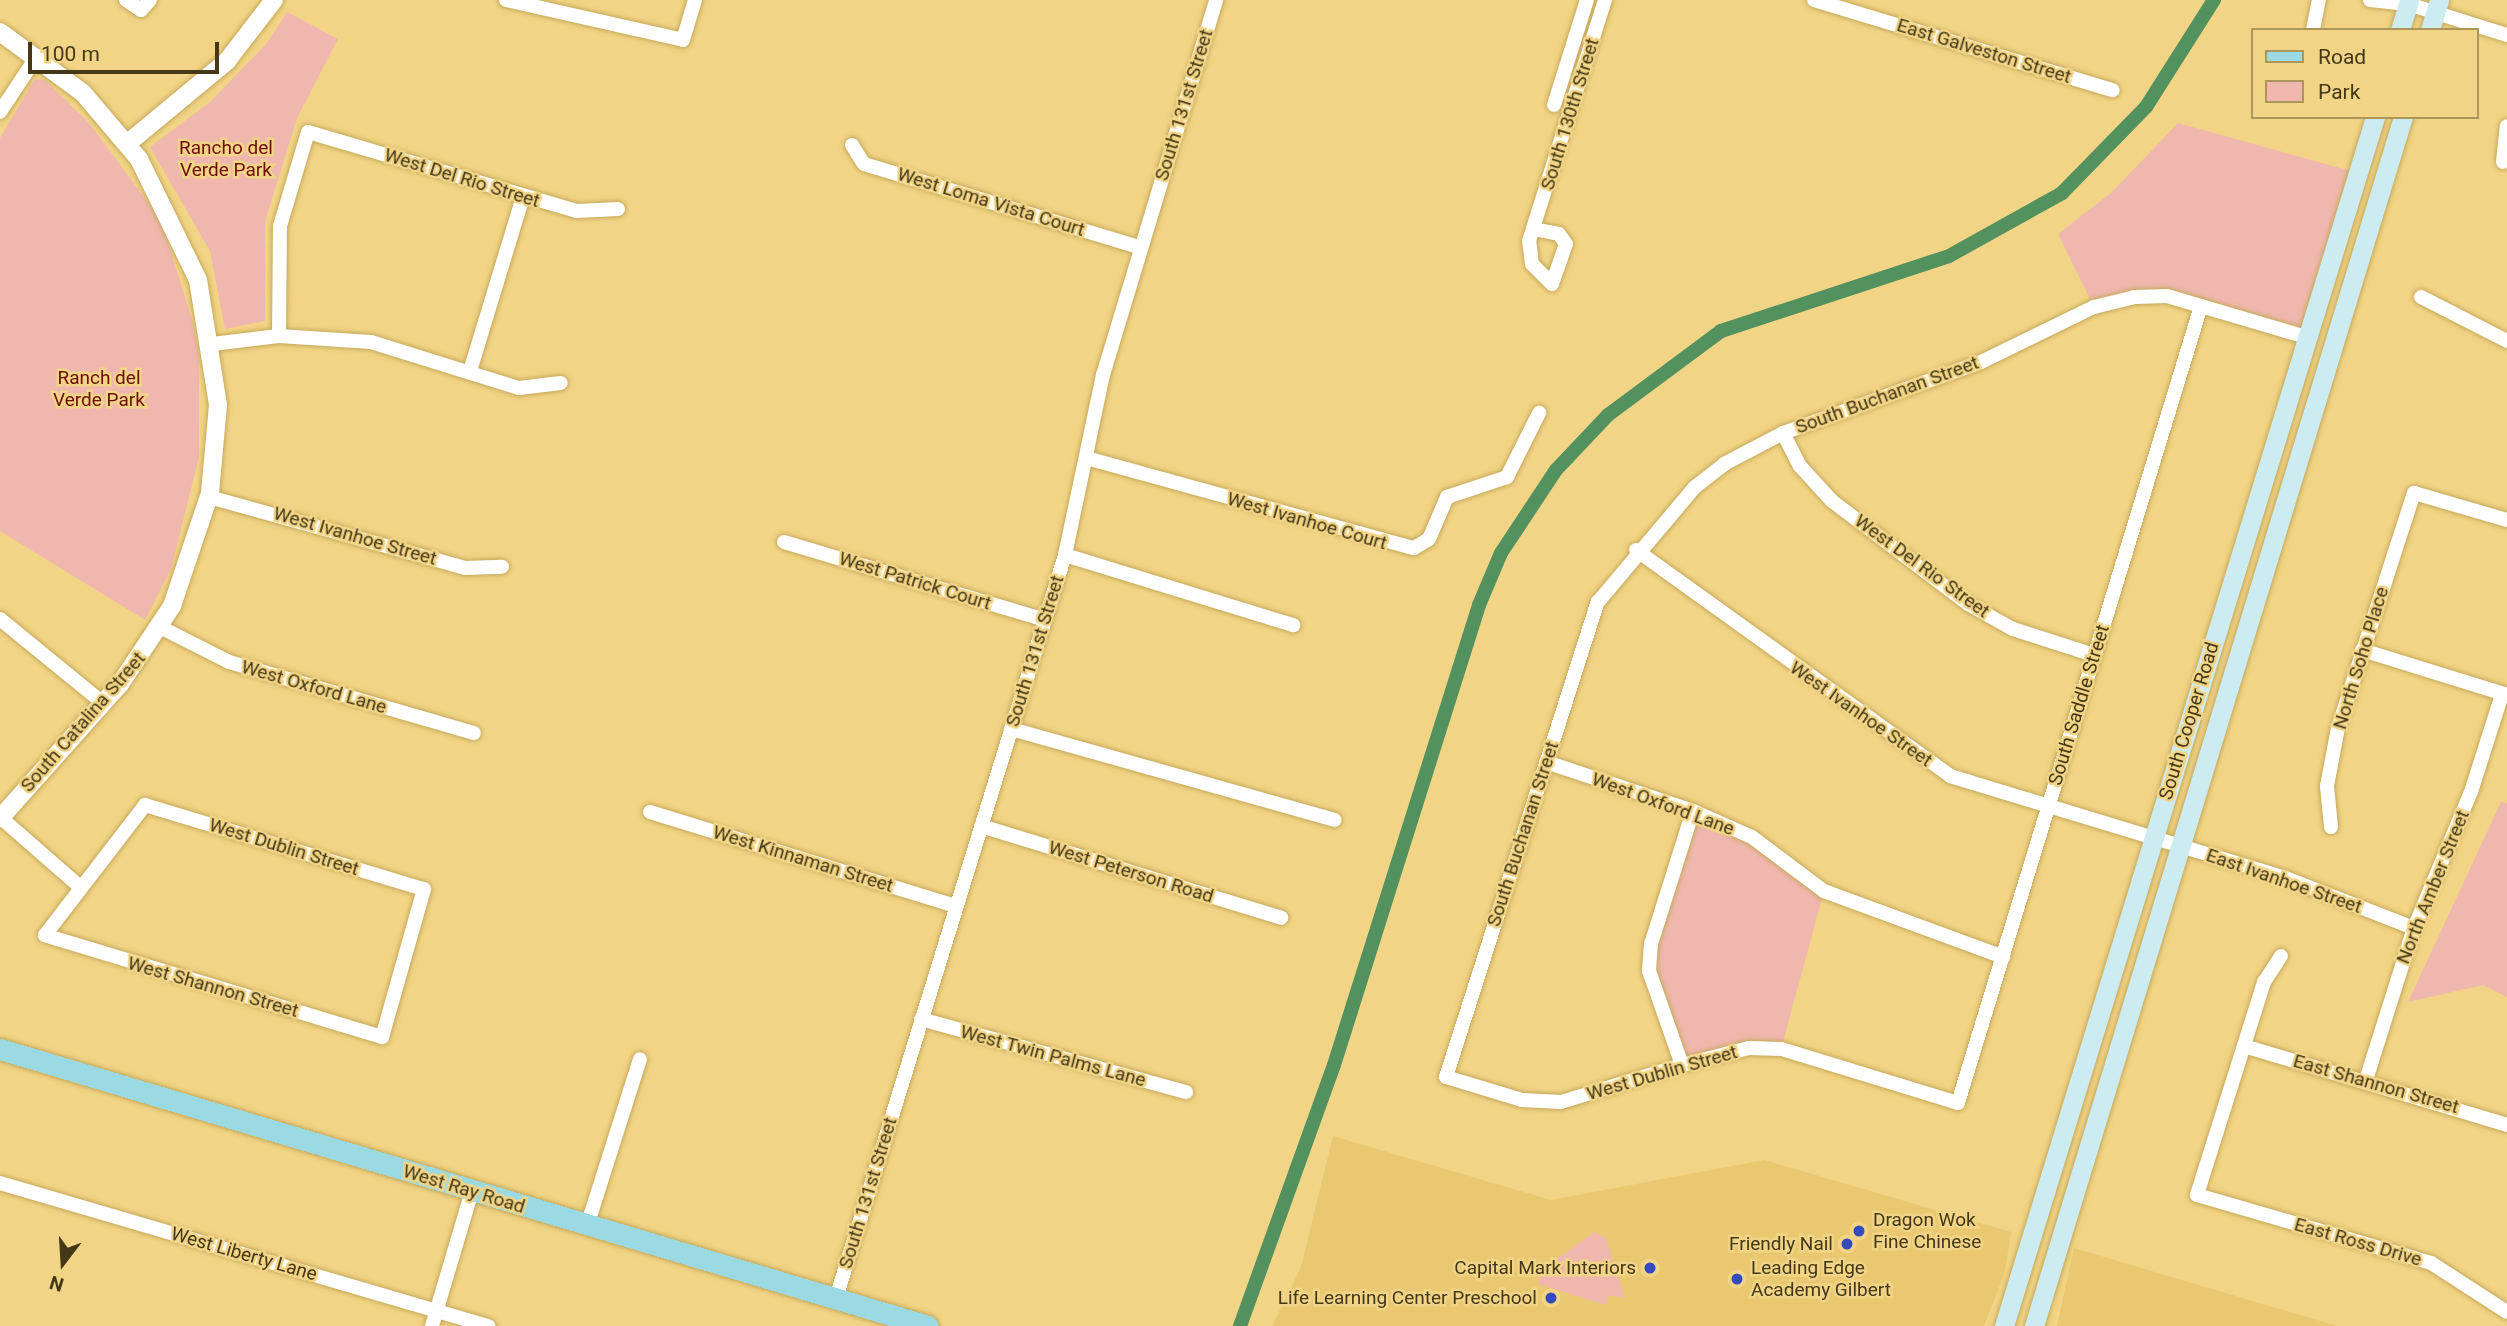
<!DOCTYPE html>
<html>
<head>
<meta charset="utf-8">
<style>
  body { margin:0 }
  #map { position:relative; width:2507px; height:1326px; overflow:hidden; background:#f2d486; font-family:Roboto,sans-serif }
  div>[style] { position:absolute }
  .built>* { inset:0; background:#e9c871 }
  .green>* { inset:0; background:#f0b7ae }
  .canal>* { height:14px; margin:-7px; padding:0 7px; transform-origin:7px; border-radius:7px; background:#53915f }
  .roads { filter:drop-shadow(0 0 2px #c6a95b) drop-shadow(0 0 2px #c6a95b) }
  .minor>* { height:14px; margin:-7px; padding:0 7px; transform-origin:7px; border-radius:7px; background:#fff }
  .tertiary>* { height:18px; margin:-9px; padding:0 9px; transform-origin:9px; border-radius:9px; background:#fff }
  .secondary>* { height:19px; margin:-9.5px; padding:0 9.5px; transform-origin:9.5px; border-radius:9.5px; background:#cdecf1 }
  .primary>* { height:21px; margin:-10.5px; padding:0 10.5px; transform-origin:10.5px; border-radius:10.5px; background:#9bdae3 }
  .dots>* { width:19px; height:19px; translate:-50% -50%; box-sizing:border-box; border:4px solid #f2d486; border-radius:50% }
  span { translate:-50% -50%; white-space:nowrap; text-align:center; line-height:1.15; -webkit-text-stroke:5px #f2d486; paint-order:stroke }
  .street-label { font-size:19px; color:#443817 }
  .park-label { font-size:19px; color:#6e0e09 }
  .poi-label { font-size:19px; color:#443817 }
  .left { translate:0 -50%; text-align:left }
  .right { translate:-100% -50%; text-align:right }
  .legend { position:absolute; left:2251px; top:28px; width:228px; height:91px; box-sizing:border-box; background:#f2d486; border:2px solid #ac965a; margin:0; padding:9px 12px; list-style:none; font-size:21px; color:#443817 }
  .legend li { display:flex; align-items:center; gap:14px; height:35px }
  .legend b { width:35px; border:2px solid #ac965a }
  .north { position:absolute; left:28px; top:1228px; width:70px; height:70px; -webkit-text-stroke:5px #f2d486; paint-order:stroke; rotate:197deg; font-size:19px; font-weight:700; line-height:28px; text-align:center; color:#443817 }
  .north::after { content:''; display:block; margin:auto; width:24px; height:32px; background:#443817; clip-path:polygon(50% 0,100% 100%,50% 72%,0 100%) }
  .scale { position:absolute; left:28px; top:42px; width:191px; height:32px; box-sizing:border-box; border:4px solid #443817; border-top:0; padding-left:9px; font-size:21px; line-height:24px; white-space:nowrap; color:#443817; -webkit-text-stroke:5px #f2d486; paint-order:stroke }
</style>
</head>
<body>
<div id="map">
  <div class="built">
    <i style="clip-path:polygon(1333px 1136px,1551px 1200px,1764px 1160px,2011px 1232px,2005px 1272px,1984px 1326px,1272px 1326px,1301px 1267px)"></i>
    <i style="clip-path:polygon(2074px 1248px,2337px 1326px,2057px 1326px)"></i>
  </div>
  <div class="green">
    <i style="clip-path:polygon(287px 12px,338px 39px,297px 118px,265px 222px,265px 321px,225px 329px,210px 251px,150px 147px,210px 102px,267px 43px)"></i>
    <i style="clip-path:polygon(35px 79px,45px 80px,89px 123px,161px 220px,192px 320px,199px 354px,199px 457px,171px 569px,145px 620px,0 531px,0 138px)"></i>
    <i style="clip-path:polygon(2178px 123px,2358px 173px,2306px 337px,2167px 296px,2094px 307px,2058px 234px,2111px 193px)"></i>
    <i style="clip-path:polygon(2501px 802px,2507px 803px,2507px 997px,2483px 985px,2408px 1002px)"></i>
    <i style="clip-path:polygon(1693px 811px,1752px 837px,1824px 891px,1781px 1049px,1682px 1065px,1655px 998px,1651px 944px)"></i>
    <i style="clip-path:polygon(1594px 1232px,1606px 1238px,1625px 1298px,1609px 1295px,1606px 1305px,1538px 1284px,1543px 1269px)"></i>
  </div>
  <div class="canal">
    <i style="left:1240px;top:1326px;width:277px;rotate:-70.2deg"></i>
    <i style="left:1334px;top:1065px;width:482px;rotate:-72.5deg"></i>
    <i style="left:1479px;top:605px;width:56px;rotate:-67.1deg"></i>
    <i style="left:1501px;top:553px;width:100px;rotate:-56.5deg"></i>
    <i style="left:1556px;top:470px;width:76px;rotate:-46.6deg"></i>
    <i style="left:1608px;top:415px;width:141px;rotate:-36.6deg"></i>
    <i style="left:1721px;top:331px;width:240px;rotate:-18.2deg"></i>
    <i style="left:1949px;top:256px;width:129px;rotate:-29.1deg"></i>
    <i style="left:2062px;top:193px;width:120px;rotate:-45.7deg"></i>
    <i style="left:2146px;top:107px;width:127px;rotate:-57.6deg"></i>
  </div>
  <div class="roads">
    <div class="minor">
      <i style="left:126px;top:0;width:18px;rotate:34deg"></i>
      <i style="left:141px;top:10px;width:13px;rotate:-48deg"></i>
      <i style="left:506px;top:0;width:181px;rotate:12.7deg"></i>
      <i style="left:683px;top:40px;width:42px;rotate:-73.3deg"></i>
      <i style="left:1814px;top:0;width:312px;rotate:16.8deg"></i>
      <i style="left:2370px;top:0;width:38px;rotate:6deg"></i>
      <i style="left:2408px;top:4px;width:104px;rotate:17.4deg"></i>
      <i style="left:2313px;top:30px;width:31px;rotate:-79deg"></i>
      <i style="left:1554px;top:105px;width:110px;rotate:-72.6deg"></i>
      <i style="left:0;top:112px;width:67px;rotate:-56.5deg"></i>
      <i style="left:852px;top:145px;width:22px;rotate:58deg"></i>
      <i style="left:864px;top:164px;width:287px;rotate:16.8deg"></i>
      <i style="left:2503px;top:162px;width:36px;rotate:-84deg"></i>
      <i style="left:1534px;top:229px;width:25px;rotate:11deg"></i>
      <i style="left:1559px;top:234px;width:12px;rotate:55deg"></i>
      <i style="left:1566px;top:244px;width:42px;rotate:109.3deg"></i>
      <i style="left:1552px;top:284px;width:28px;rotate:-135deg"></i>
      <i style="left:1532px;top:264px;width:23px;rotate:-97deg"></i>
      <i style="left:1529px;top:241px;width:253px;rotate:-72.5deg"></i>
      <i style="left:2421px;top:297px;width:97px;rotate:27.1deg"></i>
      <i style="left:2201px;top:306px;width:833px;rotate:106.96deg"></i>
      <i style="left:1958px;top:1103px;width:185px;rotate:-163deg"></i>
      <i style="left:1781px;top:1049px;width:32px;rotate:-178deg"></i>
      <i style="left:1749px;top:1048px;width:69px;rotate:165.8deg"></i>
      <i style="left:1682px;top:1065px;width:127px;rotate:163deg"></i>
      <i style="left:1561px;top:1102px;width:39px;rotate:-177deg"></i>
      <i style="left:1522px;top:1100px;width:79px;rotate:-163.2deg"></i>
      <i style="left:1446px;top:1077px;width:499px;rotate:-72.3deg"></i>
      <i style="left:1598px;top:602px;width:150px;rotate:-49.9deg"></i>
      <i style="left:1695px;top:487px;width:37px;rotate:-38deg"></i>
      <i style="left:1724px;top:464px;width:67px;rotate:-27.7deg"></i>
      <i style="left:1783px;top:433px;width:210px;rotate:-19.7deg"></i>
      <i style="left:1981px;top:362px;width:126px;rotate:-26deg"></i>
      <i style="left:2094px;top:307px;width:42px;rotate:-13.7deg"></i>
      <i style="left:2135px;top:297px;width:32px;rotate:-2deg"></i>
      <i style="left:2167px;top:296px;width:145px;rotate:16.4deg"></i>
      <i style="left:279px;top:336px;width:110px;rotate:-89.5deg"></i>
      <i style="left:280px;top:226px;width:98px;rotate:-73.4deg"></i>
      <i style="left:308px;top:132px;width:280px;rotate:16.4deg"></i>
      <i style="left:577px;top:211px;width:41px;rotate:-2.8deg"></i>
      <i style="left:212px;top:344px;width:67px;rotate:-6.8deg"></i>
      <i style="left:279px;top:336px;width:92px;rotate:3.7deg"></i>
      <i style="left:371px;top:342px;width:155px;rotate:17.3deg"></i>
      <i style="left:519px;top:388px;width:42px;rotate:-6.8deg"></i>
      <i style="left:470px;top:371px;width:182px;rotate:-73.1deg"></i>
      <i style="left:1783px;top:433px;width:37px;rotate:63deg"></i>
      <i style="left:1800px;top:466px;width:47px;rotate:47.6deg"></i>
      <i style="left:1832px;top:501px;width:171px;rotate:37.1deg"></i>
      <i style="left:1968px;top:604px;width:51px;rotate:29.1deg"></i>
      <i style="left:2013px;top:629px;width:85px;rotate:17.8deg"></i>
      <i style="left:1090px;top:459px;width:336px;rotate:15.4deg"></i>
      <i style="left:1414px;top:548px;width:17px;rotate:-31deg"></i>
      <i style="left:1429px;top:539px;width:46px;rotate:-66.8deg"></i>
      <i style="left:1447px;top:497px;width:63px;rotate:-18.4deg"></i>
      <i style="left:1507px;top:477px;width:72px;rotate:-63.4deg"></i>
      <i style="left:209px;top:497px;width:266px;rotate:15.5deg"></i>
      <i style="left:465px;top:568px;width:37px;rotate:-2deg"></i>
      <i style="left:784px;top:542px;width:272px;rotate:16.6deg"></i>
      <i style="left:1636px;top:550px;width:387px;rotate:35.7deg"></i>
      <i style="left:1950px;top:776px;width:348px;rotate:16.9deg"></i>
      <i style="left:2283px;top:877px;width:141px;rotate:21.3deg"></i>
      <i style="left:1065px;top:555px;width:239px;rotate:17.1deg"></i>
      <i style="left:0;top:619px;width:133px;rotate:39.2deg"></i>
      <i style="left:160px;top:627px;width:77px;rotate:26.9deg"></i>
      <i style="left:229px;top:662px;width:255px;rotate:16.2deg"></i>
      <i style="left:2362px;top:650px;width:152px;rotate:17.2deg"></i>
      <i style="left:1011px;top:729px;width:336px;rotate:15.7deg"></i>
      <i style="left:1546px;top:762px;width:155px;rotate:18.4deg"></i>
      <i style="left:1693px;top:811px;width:64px;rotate:23.8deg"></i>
      <i style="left:1752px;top:837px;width:90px;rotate:36.9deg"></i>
      <i style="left:1824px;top:891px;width:191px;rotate:20.2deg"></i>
      <i style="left:145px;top:805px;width:291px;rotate:16.8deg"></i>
      <i style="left:424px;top:889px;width:154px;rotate:105.8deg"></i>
      <i style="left:382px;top:1037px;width:352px;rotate:-163.2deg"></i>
      <i style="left:45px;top:935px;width:164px;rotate:-52.4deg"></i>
      <i style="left:650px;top:812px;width:320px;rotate:17.1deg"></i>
      <i style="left:0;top:817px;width:103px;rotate:41.1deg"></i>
      <i style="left:981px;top:826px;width:314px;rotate:17deg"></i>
      <i style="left:2331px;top:827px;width:41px;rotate:-95.6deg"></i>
      <i style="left:2327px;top:786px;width:59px;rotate:-79.3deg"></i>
      <i style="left:2338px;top:728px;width:247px;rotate:-72.1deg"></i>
      <i style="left:2414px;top:493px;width:97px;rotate:16.2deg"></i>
      <i style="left:2281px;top:956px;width:31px;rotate:123deg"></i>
      <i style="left:2264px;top:982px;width:223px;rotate:107.5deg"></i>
      <i style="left:2197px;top:1195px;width:244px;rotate:16.2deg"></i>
      <i style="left:2431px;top:1263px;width:90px;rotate:32.8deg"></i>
      <i style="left:921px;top:1019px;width:275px;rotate:15.4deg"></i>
      <i style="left:2244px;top:1046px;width:275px;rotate:16.7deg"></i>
      <i style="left:1682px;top:1065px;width:100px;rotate:-109.3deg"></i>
      <i style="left:1649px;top:971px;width:27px;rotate:-86deg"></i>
      <i style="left:1651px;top:944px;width:139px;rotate:-72.5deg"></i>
      <i style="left:2366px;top:1080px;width:159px;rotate:-72.5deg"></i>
      <i style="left:2414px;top:928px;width:147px;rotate:-67.3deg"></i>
      <i style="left:2471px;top:792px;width:103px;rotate:-72.4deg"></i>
      <i style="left:0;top:1183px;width:509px;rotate:16.33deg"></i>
      <i style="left:587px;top:1226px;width:175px;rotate:-72.4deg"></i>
      <i style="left:836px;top:1298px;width:777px;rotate:-72.87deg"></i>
      <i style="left:1065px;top:555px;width:184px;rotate:-78.1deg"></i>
      <i style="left:1103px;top:375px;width:392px;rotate:-73.2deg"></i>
      <i style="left:432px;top:1326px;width:141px;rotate:-73.5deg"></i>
    </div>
    <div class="tertiary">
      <i style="left:0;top:32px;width:103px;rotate:36.3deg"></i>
      <i style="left:83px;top:93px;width:87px;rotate:49.7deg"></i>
      <i style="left:139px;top:159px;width:135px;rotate:64deg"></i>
      <i style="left:198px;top:280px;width:127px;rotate:80.9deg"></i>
      <i style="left:218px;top:405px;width:88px;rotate:95.2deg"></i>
      <i style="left:210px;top:493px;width:119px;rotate:108.6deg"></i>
      <i style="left:172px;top:606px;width:94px;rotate:123.7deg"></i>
      <i style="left:120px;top:684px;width:180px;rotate:131.8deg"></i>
      <i style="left:128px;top:143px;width:129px;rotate:-39.6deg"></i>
      <i style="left:227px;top:61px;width:77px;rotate:-52.4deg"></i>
    </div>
    <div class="secondary">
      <i style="left:2400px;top:30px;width:31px;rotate:-73deg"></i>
      <i style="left:2430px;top:30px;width:31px;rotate:-73deg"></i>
      <i style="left:2004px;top:1326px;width:1265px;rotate:-72.94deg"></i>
      <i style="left:2034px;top:1326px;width:1264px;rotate:-73.03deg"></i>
    </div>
    <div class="primary">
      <i style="left:0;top:1049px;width:968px;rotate:16.62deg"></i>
    </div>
  </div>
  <div class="dots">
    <i style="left:1859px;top:1231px;background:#334bbc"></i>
    <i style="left:1847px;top:1244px;background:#334bbc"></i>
    <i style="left:1650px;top:1268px;background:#334bbc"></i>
    <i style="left:1737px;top:1279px;background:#334bbc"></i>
    <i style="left:1551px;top:1298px;background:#334bbc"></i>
  </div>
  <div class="street-label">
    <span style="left:1984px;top:51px;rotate:17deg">East Galveston Street</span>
    <span style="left:1184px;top:105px;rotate:-73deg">South 131st Street</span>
    <span style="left:1570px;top:114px;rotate:-73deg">South 130th Street</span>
    <span style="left:462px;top:178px;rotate:17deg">West Del Rio Street</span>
    <span style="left:991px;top:202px;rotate:17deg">West Loma Vista Court</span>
    <span style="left:1887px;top:395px;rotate:-20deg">South Buchanan Street</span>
    <span style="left:1307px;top:521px;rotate:16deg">West Ivanhoe Court</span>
    <span style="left:355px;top:536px;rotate:16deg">West Ivanhoe Street</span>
    <span style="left:1922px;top:566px;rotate:36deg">West Del Rio Street</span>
    <span style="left:915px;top:581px;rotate:17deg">West Patrick Court</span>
    <span style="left:1035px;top:651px;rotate:-73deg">South 131st Street</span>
    <span style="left:2361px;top:658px;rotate:-73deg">North Soho Place</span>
    <span style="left:314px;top:687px;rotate:16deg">West Oxford Lane</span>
    <span style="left:2079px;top:705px;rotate:-73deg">South Saddle Street</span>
    <span style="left:1861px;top:714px;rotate:35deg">West Ivanhoe Street</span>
    <span style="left:2189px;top:721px;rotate:-73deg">South Cooper Road</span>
    <span style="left:83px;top:722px;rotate:-49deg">South Catalina Street</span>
    <span style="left:1663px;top:804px;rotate:20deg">West Oxford Lane</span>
    <span style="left:1523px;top:834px;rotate:-72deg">South Buchanan Street</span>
    <span style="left:284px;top:847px;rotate:17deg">West Dublin Street</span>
    <span style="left:803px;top:859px;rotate:17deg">West Kinnaman Street</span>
    <span style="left:1131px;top:872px;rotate:17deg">West Peterson Road</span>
    <span style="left:2284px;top:881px;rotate:19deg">East Ivanhoe Street</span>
    <span style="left:2433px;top:887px;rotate:-68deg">North Amber Street</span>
    <span style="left:213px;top:987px;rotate:16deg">West Shannon Street</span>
    <span style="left:1053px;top:1056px;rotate:15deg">West Twin Palms Lane</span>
    <span style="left:1662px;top:1073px;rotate:-16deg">West Dublin Street</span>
    <span style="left:2376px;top:1084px;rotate:16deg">East Shannon Street</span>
    <span style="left:464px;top:1189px;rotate:17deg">West Ray Road</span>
    <span style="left:868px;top:1193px;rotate:-73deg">South 131st Street</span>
    <span style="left:2358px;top:1242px;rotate:16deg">East Ross Drive</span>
    <span style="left:244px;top:1254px;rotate:16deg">West Liberty Lane</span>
  </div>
  <div class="park-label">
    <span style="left:226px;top:159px">Rancho del<br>Verde Park</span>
    <span style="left:99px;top:389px">Ranch del<br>Verde Park</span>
  </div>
  <div class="poi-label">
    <span class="left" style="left:1873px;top:1231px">Dragon Wok<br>Fine Chinese</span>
    <span class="right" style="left:1833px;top:1244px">Friendly Nail</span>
    <span class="right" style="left:1636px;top:1268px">Capital Mark Interiors</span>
    <span class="left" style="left:1751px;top:1279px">Leading Edge<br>Academy Gilbert</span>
    <span class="right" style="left:1537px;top:1298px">Life Learning Center Preschool</span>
  </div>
  <ul class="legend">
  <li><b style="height:9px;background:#9bdae3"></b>Road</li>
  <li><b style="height:19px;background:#f0b7ae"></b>Park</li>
  </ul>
  <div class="north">N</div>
  <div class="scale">100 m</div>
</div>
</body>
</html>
